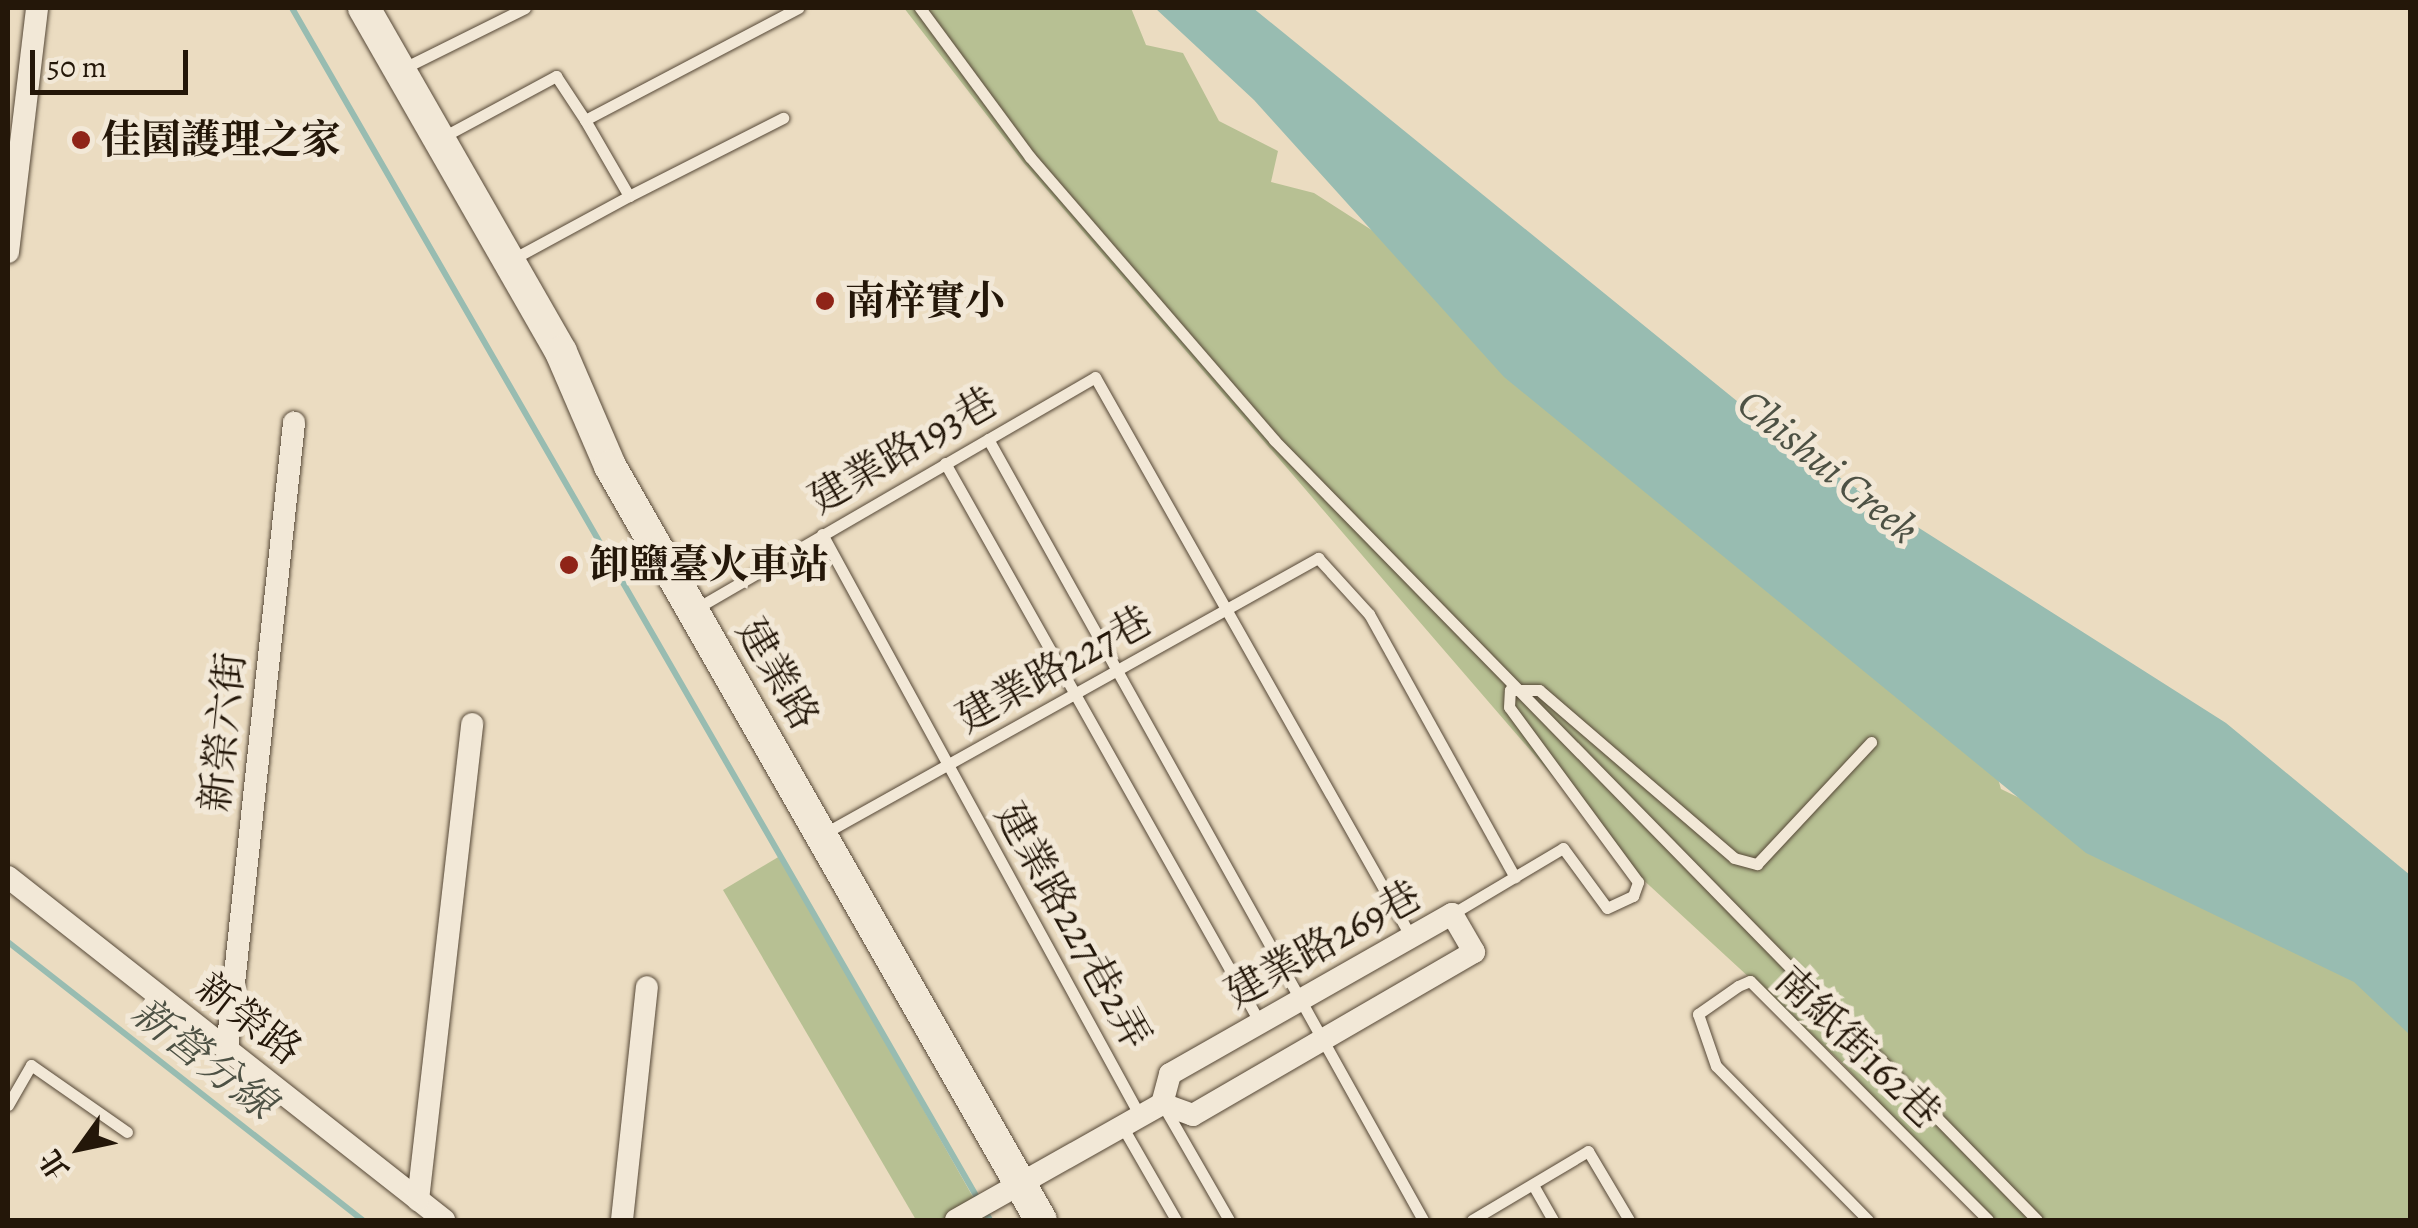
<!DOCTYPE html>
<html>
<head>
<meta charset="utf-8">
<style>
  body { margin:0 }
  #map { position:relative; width:2418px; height:1228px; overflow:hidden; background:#ebdcc1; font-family:Alegreya,"Noto Serif TC",serif }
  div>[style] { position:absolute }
  .green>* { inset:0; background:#b7c093 }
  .water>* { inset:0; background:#98bcb1 }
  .stream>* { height:6px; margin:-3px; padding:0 3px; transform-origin:3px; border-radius:3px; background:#98bcb1 }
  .roads { filter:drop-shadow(0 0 2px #564837) drop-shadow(0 0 2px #564837) }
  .lane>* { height:11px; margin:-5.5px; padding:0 5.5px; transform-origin:5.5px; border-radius:5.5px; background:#f2e8d7 }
  .street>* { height:22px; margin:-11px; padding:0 11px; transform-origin:11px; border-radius:11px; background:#f2e8d7 }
  .secondary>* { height:32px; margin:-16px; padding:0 16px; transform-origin:16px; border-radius:16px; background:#f2e8d7 }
  .dots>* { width:28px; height:28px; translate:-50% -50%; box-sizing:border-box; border:5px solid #f2e8d7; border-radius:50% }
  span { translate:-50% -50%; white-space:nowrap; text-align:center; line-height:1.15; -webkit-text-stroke:10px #f2e8d7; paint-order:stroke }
  .poi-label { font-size:40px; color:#241709; font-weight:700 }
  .left { translate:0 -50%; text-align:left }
  .street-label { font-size:40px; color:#241709 }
  .water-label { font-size:42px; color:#4d5144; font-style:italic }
  .frame { position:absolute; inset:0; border:10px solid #241709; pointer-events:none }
  .north { position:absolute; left:30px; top:1098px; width:100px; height:100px; -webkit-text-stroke:8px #f2e8d7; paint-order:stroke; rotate:237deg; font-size:28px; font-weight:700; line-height:40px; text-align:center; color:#241709 }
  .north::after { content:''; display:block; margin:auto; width:35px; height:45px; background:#241709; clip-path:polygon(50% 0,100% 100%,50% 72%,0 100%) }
  .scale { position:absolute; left:30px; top:50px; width:158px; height:45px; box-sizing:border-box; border:5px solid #241709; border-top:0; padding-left:12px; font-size:30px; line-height:35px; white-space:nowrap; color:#241709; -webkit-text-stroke:8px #f2e8d7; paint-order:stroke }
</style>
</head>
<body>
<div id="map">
  <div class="green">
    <i style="clip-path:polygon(904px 8px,1131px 8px,1146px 45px,1183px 53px,1219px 121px,1278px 151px,1271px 182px,1314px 193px,1515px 322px,1981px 719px,2001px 789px,2328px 947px,2410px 1006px,2410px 1220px,1985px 1220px,1841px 1062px,1638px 875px,1023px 162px)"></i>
    <i style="clip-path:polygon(780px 856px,986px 1220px,916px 1220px,723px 890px)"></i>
  </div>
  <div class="water">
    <i style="clip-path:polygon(1155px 8px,1253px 8px,1801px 453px,2226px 723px,2410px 875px,2410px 1035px,2354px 982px,2086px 853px,1504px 377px,1254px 100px)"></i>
  </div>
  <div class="stream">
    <i style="left:292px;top:8px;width:1399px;rotate:60.06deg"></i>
    <i style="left:8px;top:942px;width:451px;rotate:38.1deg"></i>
  </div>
  <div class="roads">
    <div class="lane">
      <i style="left:920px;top:8px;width:185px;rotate:53.6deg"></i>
      <i style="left:1030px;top:157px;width:374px;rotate:49.2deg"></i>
      <i style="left:1274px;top:440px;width:1091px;rotate:45.63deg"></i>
      <i style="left:404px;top:68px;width:135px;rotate:-26.4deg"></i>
      <i style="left:585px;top:120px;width:241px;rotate:-27.7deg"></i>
      <i style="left:441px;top:138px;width:131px;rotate:-28.3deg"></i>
      <i style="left:556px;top:76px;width:53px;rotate:56.6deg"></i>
      <i style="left:585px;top:120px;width:88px;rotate:59.9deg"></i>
      <i style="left:629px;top:196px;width:134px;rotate:151.5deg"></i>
      <i style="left:629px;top:196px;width:173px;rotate:-26.9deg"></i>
      <i style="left:988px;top:439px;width:894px;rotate:60.88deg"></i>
      <i style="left:945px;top:463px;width:643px;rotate:60.64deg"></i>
      <i style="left:822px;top:534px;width:663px;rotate:61.35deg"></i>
      <i style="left:697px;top:608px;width:460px;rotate:-30.1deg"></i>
      <i style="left:1095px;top:377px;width:643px;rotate:60.56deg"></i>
      <i style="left:825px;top:833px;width:565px;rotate:-29.15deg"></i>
      <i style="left:1318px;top:558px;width:76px;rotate:47.7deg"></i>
      <i style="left:1369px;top:614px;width:301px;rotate:61deg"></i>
      <i style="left:1452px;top:914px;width:129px;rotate:-30.7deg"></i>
      <i style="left:1563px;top:848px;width:74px;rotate:53.7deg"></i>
      <i style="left:1607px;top:908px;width:29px;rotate:-25deg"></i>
      <i style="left:1633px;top:896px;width:15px;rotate:-70deg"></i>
      <i style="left:1638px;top:882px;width:217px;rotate:-126.4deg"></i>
      <i style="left:1509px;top:707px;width:17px;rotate:-87deg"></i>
      <i style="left:1510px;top:690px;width:29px"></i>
      <i style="left:1539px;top:690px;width:257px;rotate:40.7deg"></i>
      <i style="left:1734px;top:858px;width:24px;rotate:15deg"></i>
      <i style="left:1757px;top:864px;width:167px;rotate:-46.9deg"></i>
      <i style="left:8px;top:1105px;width:46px;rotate:-60.1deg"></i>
      <i style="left:31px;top:1065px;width:117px;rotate:34.9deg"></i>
      <i style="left:1164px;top:1107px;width:130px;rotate:60.1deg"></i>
      <i style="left:1122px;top:1126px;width:108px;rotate:60.1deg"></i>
      <i style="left:1533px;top:1185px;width:40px;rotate:60.3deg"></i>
      <i style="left:1472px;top:1220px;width:135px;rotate:-30.7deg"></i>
      <i style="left:1588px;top:1151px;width:80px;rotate:59.3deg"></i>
      <i style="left:1868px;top:1220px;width:216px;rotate:-134.6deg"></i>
      <i style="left:1716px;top:1066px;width:55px;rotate:-109.1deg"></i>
      <i style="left:1698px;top:1014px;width:49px;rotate:-35deg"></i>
      <i style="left:1738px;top:986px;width:13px;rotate:-23deg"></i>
      <i style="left:1750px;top:981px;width:337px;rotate:45.1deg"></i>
    </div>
    <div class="street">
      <i style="left:8px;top:252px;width:246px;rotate:-83.2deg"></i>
      <i style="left:8px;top:877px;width:555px;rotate:38.19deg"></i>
      <i style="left:227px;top:1049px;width:630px;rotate:-83.89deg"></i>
      <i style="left:418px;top:1200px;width:479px;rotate:-83.5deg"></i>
      <i style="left:622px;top:1220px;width:234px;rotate:-83.9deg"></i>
      <i style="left:956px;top:1220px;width:236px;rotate:-29.4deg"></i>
      <i style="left:1162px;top:1104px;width:31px;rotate:-75deg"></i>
      <i style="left:1170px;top:1074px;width:324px;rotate:-29.6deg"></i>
      <i style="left:1452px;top:914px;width:44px;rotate:59.9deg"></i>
      <i style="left:1474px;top:952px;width:325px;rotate:149.9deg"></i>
      <i style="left:1193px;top:1115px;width:33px;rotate:-160deg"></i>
    </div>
    <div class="secondary">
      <i style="left:364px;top:8px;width:396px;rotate:60.2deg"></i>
      <i style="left:561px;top:352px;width:124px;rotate:66.7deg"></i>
      <i style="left:610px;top:466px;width:868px;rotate:60.25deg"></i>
    </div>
  </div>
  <div class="dots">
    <i style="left:81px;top:140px;background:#8f2418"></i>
    <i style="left:825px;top:301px;background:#8f2418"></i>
    <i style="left:569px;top:565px;background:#8f2418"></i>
  </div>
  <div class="poi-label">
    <span class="left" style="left:101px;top:140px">佳園護理之家</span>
    <span class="left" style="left:845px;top:301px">南梓實小</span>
    <span class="left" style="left:589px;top:565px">卸鹽臺火車站</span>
  </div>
  <div class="street-label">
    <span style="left:903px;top:450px;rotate:-30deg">建業路193巷</span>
    <span style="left:1054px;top:669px;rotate:-29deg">建業路227巷</span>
    <span style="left:778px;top:674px;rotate:60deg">建業路</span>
    <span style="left:223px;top:732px;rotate:-84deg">新榮六街</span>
    <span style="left:1073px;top:926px;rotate:61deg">建業路227巷2弄</span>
    <span style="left:1323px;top:944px;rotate:-29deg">建業路269巷</span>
    <span style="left:249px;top:1019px;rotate:38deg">新榮路</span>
    <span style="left:1858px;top:1047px;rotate:44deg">南紙街162巷</span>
  </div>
  <div class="water-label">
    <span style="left:1828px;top:466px;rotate:39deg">Chishui Creek</span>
    <span style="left:204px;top:1058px;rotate:38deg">新營分線</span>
  </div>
  <div class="frame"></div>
  <div class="north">北</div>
  <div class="scale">50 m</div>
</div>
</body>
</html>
